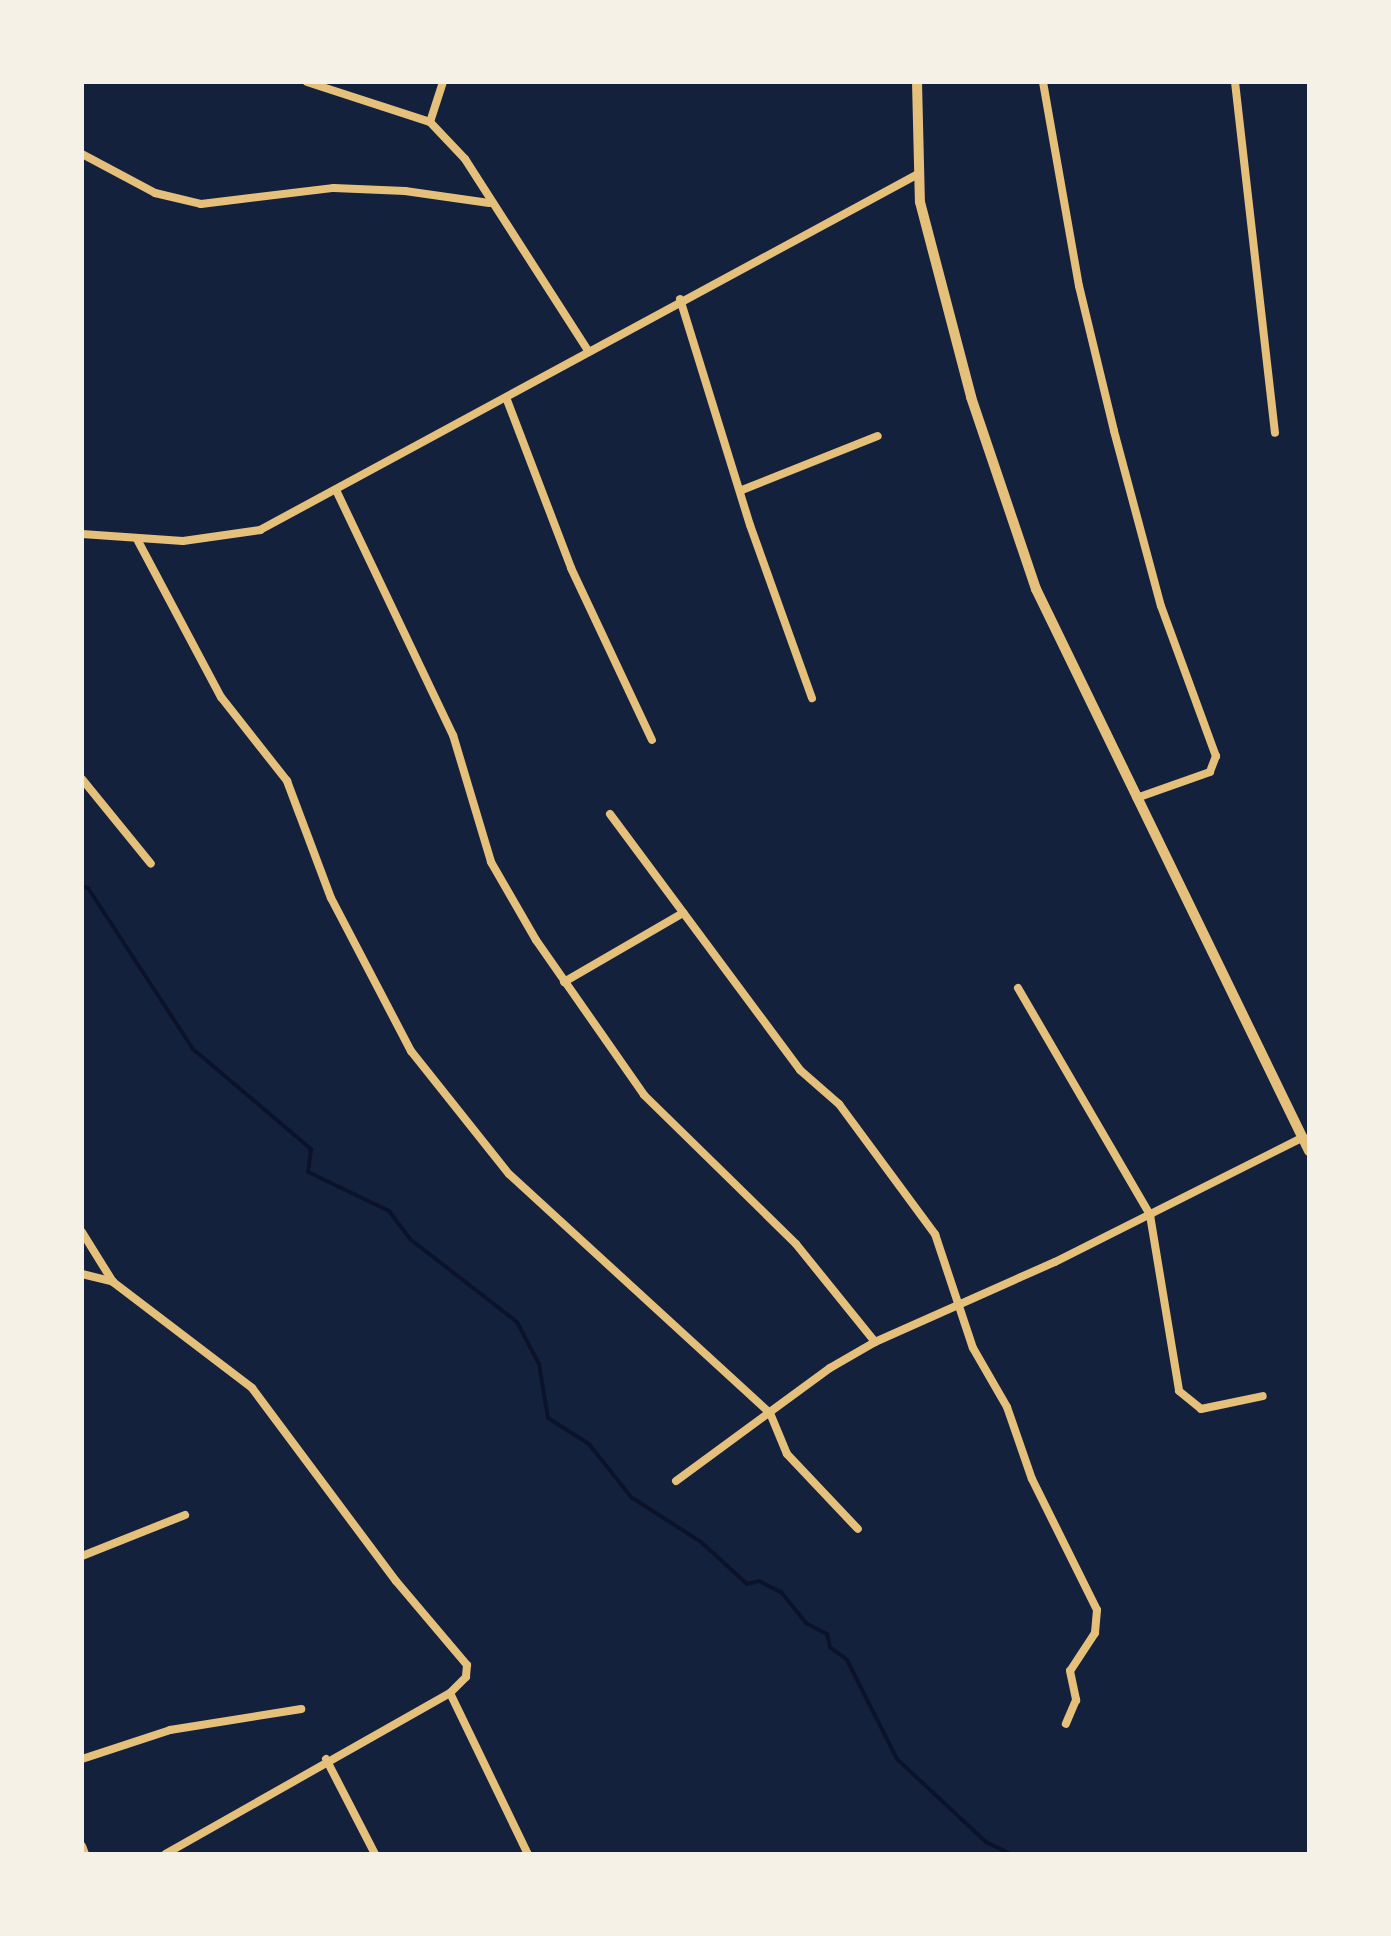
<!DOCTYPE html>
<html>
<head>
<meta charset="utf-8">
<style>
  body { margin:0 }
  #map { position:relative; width:1391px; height:1936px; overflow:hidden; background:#14213d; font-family:"Noto Sans",sans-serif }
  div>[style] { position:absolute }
  .stream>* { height:4px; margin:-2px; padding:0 2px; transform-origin:2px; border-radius:2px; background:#0b132b }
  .minor>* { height:8px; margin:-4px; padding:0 4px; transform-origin:4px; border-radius:4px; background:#e5c07b }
  .tertiary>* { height:10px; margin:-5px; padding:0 5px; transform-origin:5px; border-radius:5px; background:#e5c07b }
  span { translate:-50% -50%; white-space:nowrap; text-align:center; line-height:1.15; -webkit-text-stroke:7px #f6f1e7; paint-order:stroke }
  .frame { position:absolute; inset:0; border:84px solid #f6f1e7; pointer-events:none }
</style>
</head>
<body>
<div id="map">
  <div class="stream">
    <i style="left:82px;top:886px;width:6px;rotate:18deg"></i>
    <i style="left:88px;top:888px;width:192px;rotate:56.9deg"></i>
    <i style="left:193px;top:1049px;width:155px;rotate:40.3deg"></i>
    <i style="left:311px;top:1149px;width:23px;rotate:97deg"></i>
    <i style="left:308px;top:1172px;width:90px;rotate:25.7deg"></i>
    <i style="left:389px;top:1211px;width:35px;rotate:53deg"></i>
    <i style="left:410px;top:1239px;width:135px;rotate:37.8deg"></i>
    <i style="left:517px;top:1322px;width:47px;rotate:62.4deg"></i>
    <i style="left:539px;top:1364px;width:55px;rotate:80.5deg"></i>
    <i style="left:548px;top:1418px;width:49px;rotate:32.4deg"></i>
    <i style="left:589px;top:1444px;width:68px;rotate:51.6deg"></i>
    <i style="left:631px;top:1497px;width:83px;rotate:32.7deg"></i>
    <i style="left:701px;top:1542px;width:62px;rotate:42.4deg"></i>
    <i style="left:747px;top:1584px;width:12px;rotate:-14deg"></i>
    <i style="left:759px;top:1581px;width:25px;rotate:27deg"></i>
    <i style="left:781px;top:1592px;width:40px;rotate:51deg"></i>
    <i style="left:806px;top:1623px;width:24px;rotate:28deg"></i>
    <i style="left:827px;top:1634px;width:13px;rotate:77deg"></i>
    <i style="left:830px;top:1647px;width:21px;rotate:37deg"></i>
    <i style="left:847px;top:1660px;width:111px;rotate:63.2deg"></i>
    <i style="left:897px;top:1759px;width:122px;rotate:43deg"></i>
    <i style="left:986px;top:1842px;width:28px;rotate:26deg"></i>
  </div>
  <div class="minor">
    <i style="left:307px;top:82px;width:129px;rotate:18deg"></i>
    <i style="left:430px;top:122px;width:51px;rotate:46.6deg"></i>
    <i style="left:465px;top:159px;width:226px;rotate:57.3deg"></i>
    <i style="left:1043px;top:82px;width:207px;rotate:80deg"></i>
    <i style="left:1079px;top:286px;width:149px;rotate:76.4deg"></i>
    <i style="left:1114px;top:431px;width:181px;rotate:75deg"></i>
    <i style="left:1161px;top:606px;width:160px;rotate:69.9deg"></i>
    <i style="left:1216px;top:756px;width:17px;rotate:111deg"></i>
    <i style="left:1210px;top:772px;width:78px;rotate:160.6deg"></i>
    <i style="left:1235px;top:82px;width:353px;rotate:83.5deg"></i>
    <i style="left:430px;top:122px;width:42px;rotate:-72deg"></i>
    <i style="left:82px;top:154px;width:83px;rotate:28.1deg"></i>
    <i style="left:155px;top:193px;width:47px;rotate:13.4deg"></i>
    <i style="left:201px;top:204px;width:134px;rotate:-6.9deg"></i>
    <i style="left:334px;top:188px;width:71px;rotate:2.4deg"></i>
    <i style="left:405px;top:191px;width:85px;rotate:8.1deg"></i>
    <i style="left:680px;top:299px;width:237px;rotate:72.8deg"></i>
    <i style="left:750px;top:525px;width:184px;rotate:70.3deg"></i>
    <i style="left:507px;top:400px;width:180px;rotate:69.1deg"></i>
    <i style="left:571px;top:568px;width:190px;rotate:64.8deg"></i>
    <i style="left:336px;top:490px;width:272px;rotate:64.5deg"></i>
    <i style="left:453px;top:735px;width:133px;rotate:73.3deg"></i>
    <i style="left:491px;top:862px;width:90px;rotate:60deg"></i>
    <i style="left:536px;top:940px;width:189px;rotate:55.1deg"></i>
    <i style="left:644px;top:1095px;width:213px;rotate:44.4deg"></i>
    <i style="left:796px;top:1244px;width:126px;rotate:51.1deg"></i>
    <i style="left:742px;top:490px;width:146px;rotate:-21.7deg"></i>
    <i style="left:82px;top:534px;width:101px;rotate:4deg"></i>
    <i style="left:183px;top:541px;width:78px;rotate:-8.1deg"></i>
    <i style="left:260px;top:530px;width:748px;rotate:-28.41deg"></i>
    <i style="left:138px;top:541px;width:177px;rotate:62deg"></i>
    <i style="left:221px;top:697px;width:107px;rotate:51.8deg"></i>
    <i style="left:287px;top:781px;width:125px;rotate:69.4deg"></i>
    <i style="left:331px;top:898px;width:173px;rotate:62.4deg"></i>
    <i style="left:411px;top:1051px;width:157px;rotate:51.5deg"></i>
    <i style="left:509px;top:1174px;width:354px;rotate:42.5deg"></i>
    <i style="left:770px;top:1413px;width:44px;rotate:67.5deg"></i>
    <i style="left:787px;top:1454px;width:103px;rotate:46.6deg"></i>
    <i style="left:82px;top:779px;width:109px;rotate:50.9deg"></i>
    <i style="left:610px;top:814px;width:319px;rotate:53.4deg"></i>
    <i style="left:800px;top:1070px;width:52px;rotate:41.1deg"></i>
    <i style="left:839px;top:1104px;width:162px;rotate:53.6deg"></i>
    <i style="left:935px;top:1234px;width:120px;rotate:71.6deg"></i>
    <i style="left:973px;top:1348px;width:68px;rotate:60deg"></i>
    <i style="left:1007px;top:1407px;width:76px;rotate:70.9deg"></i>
    <i style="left:1032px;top:1479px;width:146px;rotate:63.6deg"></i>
    <i style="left:1097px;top:1610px;width:23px;rotate:95deg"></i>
    <i style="left:1095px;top:1633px;width:45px;rotate:123.3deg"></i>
    <i style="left:1070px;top:1671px;width:30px;rotate:78deg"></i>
    <i style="left:1076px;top:1700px;width:26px;rotate:113deg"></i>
    <i style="left:564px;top:982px;width:138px;rotate:-30.1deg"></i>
    <i style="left:1018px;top:988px;width:263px;rotate:59.8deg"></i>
    <i style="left:1150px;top:1215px;width:178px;rotate:80.6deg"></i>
    <i style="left:1179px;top:1391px;width:28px;rotate:39deg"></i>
    <i style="left:1201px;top:1409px;width:63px;rotate:-11.8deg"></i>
    <i style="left:82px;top:1232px;width:59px;rotate:58.2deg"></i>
    <i style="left:82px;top:1274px;width:32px;rotate:14deg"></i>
    <i style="left:113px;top:1282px;width:175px;rotate:37.3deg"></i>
    <i style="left:252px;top:1388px;width:241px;rotate:53.3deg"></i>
    <i style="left:396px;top:1581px;width:110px;rotate:49.8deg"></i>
    <i style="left:467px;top:1665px;width:12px;rotate:95deg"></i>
    <i style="left:466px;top:1677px;width:23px;rotate:135deg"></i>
    <i style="left:450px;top:1693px;width:327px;rotate:150.5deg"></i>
    <i style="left:676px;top:1481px;width:191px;rotate:-36.3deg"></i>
    <i style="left:830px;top:1368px;width:52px;rotate:-30deg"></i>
    <i style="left:875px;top:1342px;width:197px;rotate:-24deg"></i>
    <i style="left:1055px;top:1262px;width:278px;rotate:-26.7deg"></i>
    <i style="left:82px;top:1556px;width:111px;rotate:-21.7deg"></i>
    <i style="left:450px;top:1693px;width:179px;rotate:64.2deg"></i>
    <i style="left:82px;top:1759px;width:93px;rotate:-18.2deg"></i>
    <i style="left:170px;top:1730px;width:133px;rotate:-9.1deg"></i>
    <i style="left:326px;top:1759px;width:107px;rotate:62.7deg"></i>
    <i style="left:82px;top:1846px;width:9px;rotate:69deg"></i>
  </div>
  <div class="tertiary">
    <i style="left:917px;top:82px;width:120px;rotate:88.6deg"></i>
    <i style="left:920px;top:202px;width:202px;rotate:75.3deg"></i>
    <i style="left:971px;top:397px;width:203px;rotate:71.3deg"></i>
    <i style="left:1036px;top:589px;width:625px;rotate:64.09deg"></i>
  </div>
  <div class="frame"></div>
</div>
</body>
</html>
